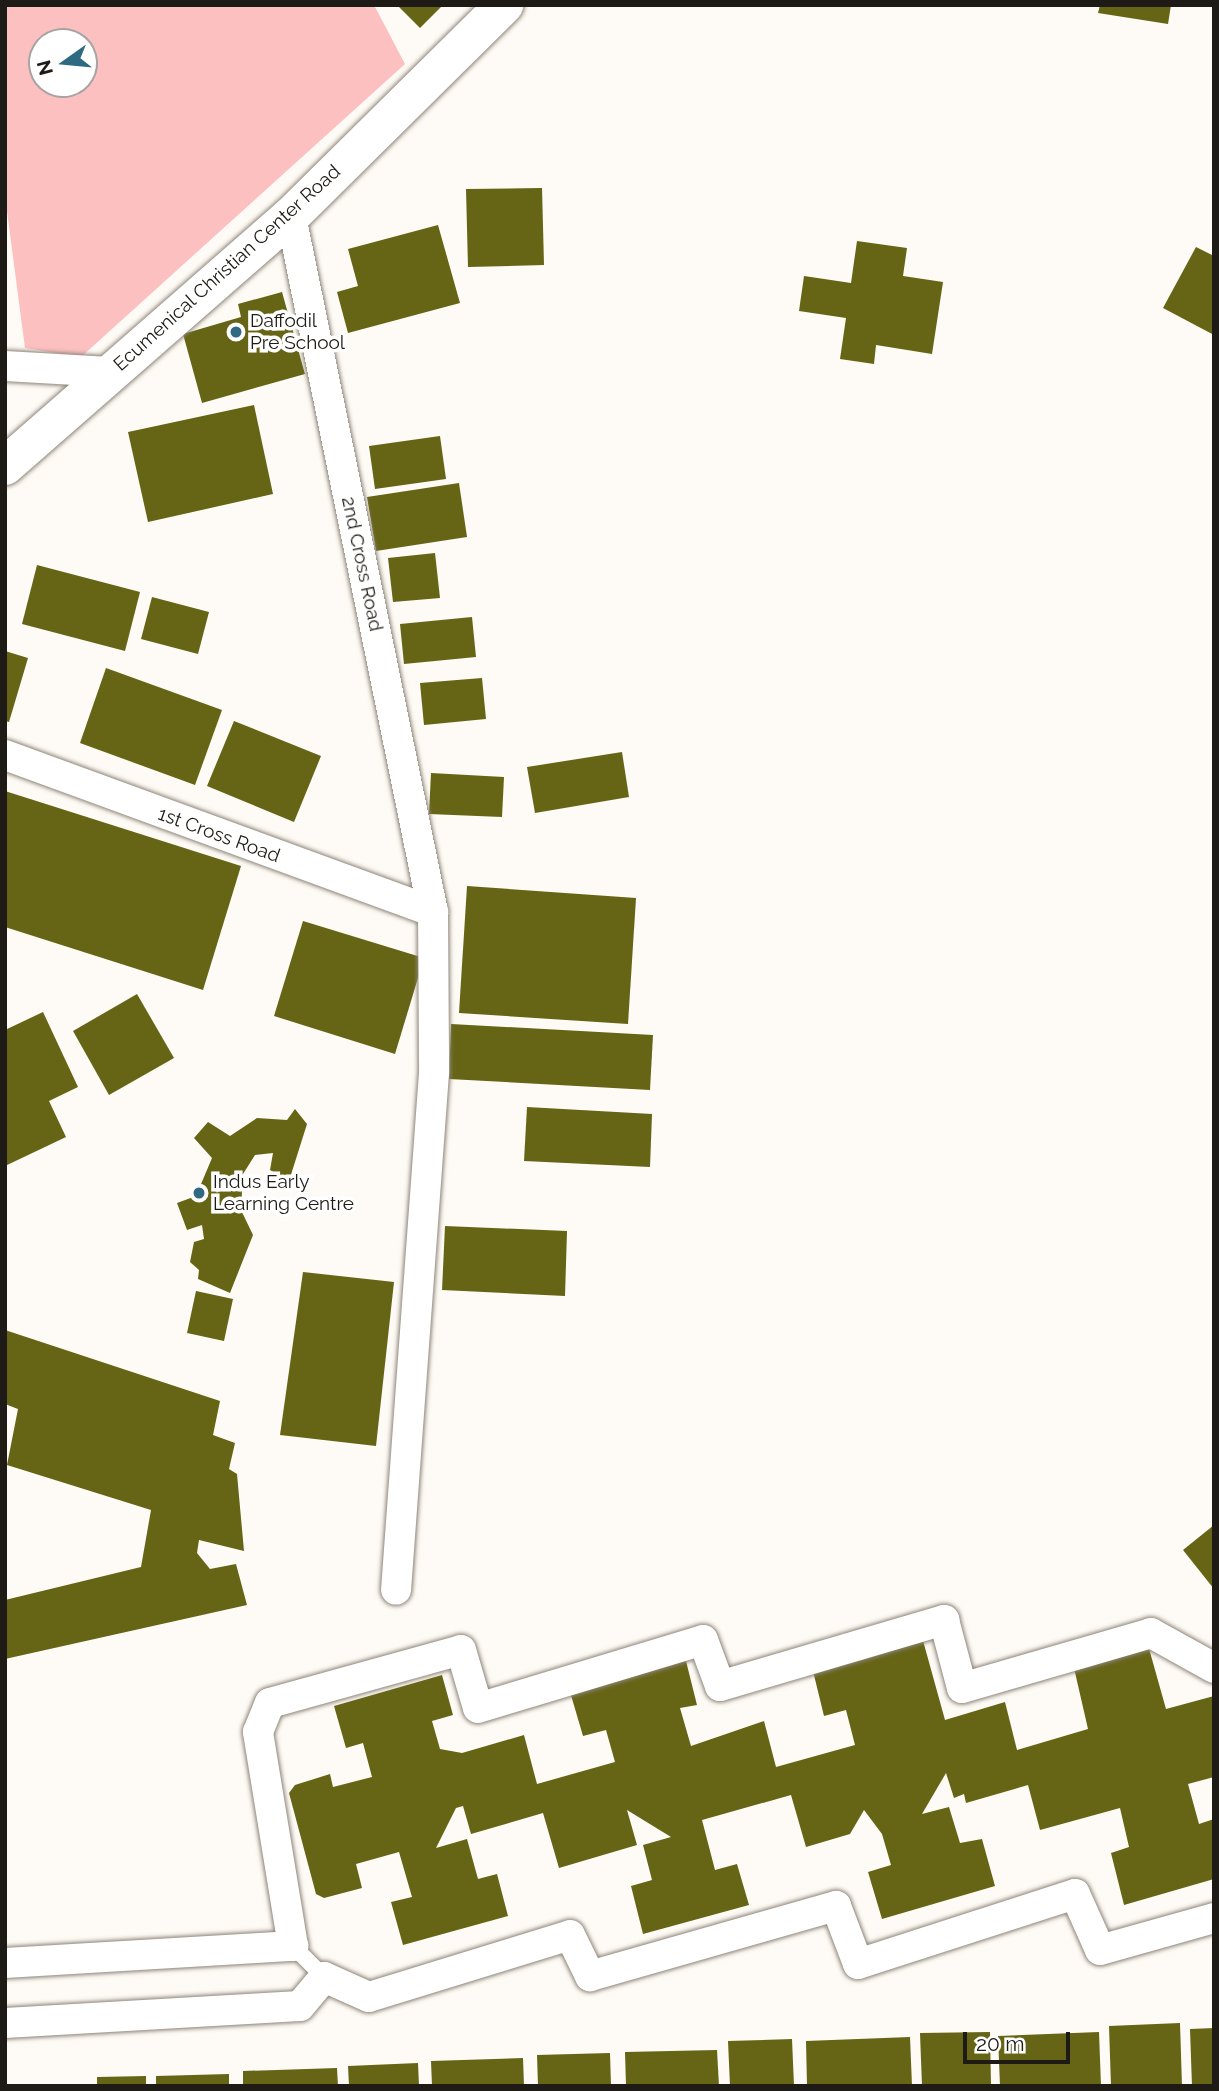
<!DOCTYPE html>
<html>
<head>
<meta charset="utf-8">
<style>
  body { margin:0 }
  #map { position:relative; width:1219px; height:2091px; overflow:hidden; background:#fefaf5; font-family:Raleway,sans-serif }
  div>[style] { position:absolute }
  .green>* { inset:0; background:#fcc0c0 }
  .building>* { inset:0; background:#666415 }
  .roads { filter:drop-shadow(0 0 2px #8d8579) drop-shadow(0 0 2px #8d8579) }
  .service>* { height:16px; margin:-8px; padding:0 8px; transform-origin:8px; border-radius:8px; background:#fff }
  .minor>* { height:30px; margin:-15px; padding:0 15px; transform-origin:15px; border-radius:15px; background:#fff }
  .tertiary>* { height:38px; margin:-19px; padding:0 19px; transform-origin:19px; border-radius:19px; background:#fff }
  .dots>* { width:19px; height:19px; translate:-50% -50%; box-sizing:border-box; border:4px solid #fff; border-radius:50% }
  span { translate:-50% -50%; white-space:nowrap; text-align:center; line-height:1.15; -webkit-text-stroke:7px #fff; paint-order:stroke }
  .street-label { font-size:19px; color:#1e1b16 }
  .poi-label { font-size:19px; color:#1e1b16 }
  .left { translate:0 -50%; text-align:left }
  .frame { position:absolute; inset:0; border:7px solid #1e1b16; pointer-events:none }
  .north { position:absolute; left:28px; top:28px; width:70px; height:70px; box-sizing:border-box; background:#fff; border:2px solid #a5a4a2; border-radius:50%; rotate:255deg; font-size:19px; font-weight:700; line-height:28px; text-align:center; color:#1e1b16 }
  .north::after { content:''; display:block; margin:auto; width:24px; height:32px; background:#2f6982; clip-path:polygon(50% 0,100% 100%,50% 72%,0 100%) }
  .scale { position:absolute; left:963px; top:2032px; width:107px; height:32px; box-sizing:border-box; border:4px solid #1e1b16; border-top:0; padding-left:9px; font-size:21px; line-height:24px; white-space:nowrap; color:#1e1b16; -webkit-text-stroke:5px #fff; paint-order:stroke }
</style>
</head>
<body>
<div id="map">
  <div class="green">
    <i style="clip-path:polygon(evenodd,5px 5px,374px 5px,405px 64px,81px 357px,25px 348px,5px 196px,5px 5px,42px 42px,84px 42px,84px 84px,42px 84px,42px 42px)"></i>
  </div>
  <div class="building">
    <i style="clip-path:polygon(397px 5px,443px 5px,420px 28px)"></i>
    <i style="clip-path:polygon(1100px 5px,1171px 5px,1168px 24px,1098px 13px)"></i>
    <i style="clip-path:polygon(542px 188px,544px 265px,468px 267px,466px 189px)"></i>
    <i style="clip-path:polygon(438px 225px,460px 303px,348px 333px,337px 292px,358px 286px,348px 249px)"></i>
    <i style="clip-path:polygon(857px 241px,907px 248px,903px 276px,943px 282px,932px 354px,876px 345px,874px 364px,840px 359px,846px 318px,799px 311px,804px 276px,851px 283px)"></i>
    <i style="clip-path:polygon(1196px 247px,1214px 256px,1214px 335px,1163px 308px)"></i>
    <i style="clip-path:polygon(282px 292px,305px 374px,202px 403px,183px 334px,241px 317px,238px 304px)"></i>
    <i style="clip-path:polygon(254px 405px,273px 494px,148px 522px,128px 432px)"></i>
    <i style="clip-path:polygon(440px 436px,446px 479px,375px 489px,369px 446px)"></i>
    <i style="clip-path:polygon(459px 483px,467px 537px,376px 551px,367px 497px)"></i>
    <i style="clip-path:polygon(435px 553px,440px 598px,393px 602px,388px 558px)"></i>
    <i style="clip-path:polygon(37px 565px,140px 592px,125px 651px,22px 624px)"></i>
    <i style="clip-path:polygon(152px 597px,209px 612px,198px 654px,141px 639px)"></i>
    <i style="clip-path:polygon(472px 617px,476px 657px,404px 664px,400px 624px)"></i>
    <i style="clip-path:polygon(5px 651px,28px 658px,9px 722px,5px 721px)"></i>
    <i style="clip-path:polygon(106px 668px,222px 710px,195px 785px,80px 743px)"></i>
    <i style="clip-path:polygon(482px 678px,486px 719px,424px 725px,420px 683px)"></i>
    <i style="clip-path:polygon(234px 721px,321px 756px,294px 822px,207px 786px)"></i>
    <i style="clip-path:polygon(622px 752px,629px 797px,535px 813px,527px 767px)"></i>
    <i style="clip-path:polygon(431px 773px,504px 777px,502px 817px,429px 814px)"></i>
    <i style="clip-path:polygon(5px 791px,241px 866px,203px 990px,5px 927px)"></i>
    <i style="clip-path:polygon(467px 886px,636px 898px,628px 1024px,459px 1013px)"></i>
    <i style="clip-path:polygon(303px 921px,424px 958px,395px 1054px,274px 1016px)"></i>
    <i style="clip-path:polygon(137px 994px,174px 1058px,109px 1095px,73px 1031px)"></i>
    <i style="clip-path:polygon(43px 1012px,78px 1087px,49px 1101px,66px 1137px,5px 1166px,5px 1030px)"></i>
    <i style="clip-path:polygon(451px 1024px,653px 1035px,650px 1090px,449px 1079px)"></i>
    <i style="clip-path:polygon(527px 1107px,652px 1114px,650px 1167px,524px 1161px)"></i>
    <i style="clip-path:polygon(295px 1109px,307px 1124px,289px 1181px,270px 1170px,273px 1153px,255px 1155px,243px 1174px,241px 1210px,253px 1235px,230px 1293px,198px 1279px,199px 1270px,190px 1262px,194px 1242px,204px 1239px,202px 1225px,187px 1230px,177px 1203px,196px 1196px,212px 1158px,194px 1138px,208px 1122px,230px 1136px,257px 1118px,287px 1120px)"></i>
    <i style="clip-path:polygon(445px 1226px,567px 1231px,565px 1296px,442px 1290px)"></i>
    <i style="clip-path:polygon(303px 1272px,394px 1282px,376px 1446px,280px 1435px)"></i>
    <i style="clip-path:polygon(196px 1291px,233px 1299px,224px 1341px,187px 1333px)"></i>
    <i style="clip-path:polygon(5px 1330px,220px 1401px,213px 1435px,235px 1443px,229px 1469px,237px 1474px,244px 1551px,199px 1540px,197px 1553px,210px 1569px,236px 1564px,247px 1605px,5px 1659px,5px 1600px,141px 1567px,151px 1510px,7px 1465px,18px 1409px,5px 1404px)"></i>
    <i style="clip-path:polygon(1214px 1525px,1214px 1589px,1183px 1550px)"></i>
    <i style="clip-path:polygon(922px 1637px,945px 1720px,1005px 1702px,1017px 1750px,1088px 1729px,1074px 1668px,1148px 1645px,1166px 1709px,1214px 1696px,1214px 1777px,1188px 1784px,1199px 1824px,1214px 1819px,1214px 1879px,1124px 1905px,1111px 1853px,1129px 1847px,1120px 1808px,1040px 1830px,1028px 1785px,966px 1803px,964px 1794px,954px 1798px,946px 1773px,922px 1814px,949px 1807px,960px 1843px,982px 1839px,995px 1886px,882px 1919px,868px 1872px,891px 1865px,882px 1834px,864px 1810px,850px 1834px,806px 1847px,791px 1795px,702px 1820px,715px 1870px,737px 1864px,749px 1905px,643px 1934px,631px 1886px,652px 1880px,643px 1845px,671px 1837px,627px 1810px,637px 1845px,559px 1868px,543px 1813px,471px 1834px,463px 1806px,456px 1808px,436px 1848px,467px 1839px,478px 1879px,497px 1874px,508px 1916px,403px 1945px,391px 1902px,412px 1897px,399px 1852px,356px 1864px,362px 1888px,324px 1898px,316px 1894px,289px 1793px,295px 1785px,330px 1774px,333px 1787px,372px 1777px,363px 1743px,346px 1748px,334px 1706px,442px 1675px,453px 1715px,432px 1721px,440px 1749px,462px 1753px,524px 1735px,537px 1784px,615px 1762px,606px 1730px,583px 1736px,568px 1685px,684px 1653px,697px 1705px,680px 1708px,691px 1746px,764px 1721px,776px 1767px,855px 1745px,846px 1710px,824px 1716px,812px 1667px)"></i>
    <i style="clip-path:polygon(1180px 2023px,1182px 2086px,1111px 2086px,1109px 2026px)"></i>
    <i style="clip-path:polygon(1214px 2028px,1214px 2086px,1192px 2086px,1190px 2029px)"></i>
    <i style="clip-path:polygon(990px 2032px,991px 2086px,922px 2086px,920px 2033px)"></i>
    <i style="clip-path:polygon(1099px 2032px,1101px 2086px,1000px 2086px,998px 2036px)"></i>
    <i style="clip-path:polygon(910px 2037px,912px 2086px,807px 2086px,806px 2041px)"></i>
    <i style="clip-path:polygon(792px 2039px,794px 2086px,730px 2086px,728px 2041px)"></i>
    <i style="clip-path:polygon(717px 2050px,719px 2086px,626px 2086px,625px 2052px)"></i>
    <i style="clip-path:polygon(610px 2053px,611px 2086px,538px 2086px,537px 2055px)"></i>
    <i style="clip-path:polygon(523px 2058px,524px 2086px,432px 2086px,431px 2061px)"></i>
    <i style="clip-path:polygon(418px 2063px,419px 2086px,349px 2086px,348px 2066px)"></i>
    <i style="clip-path:polygon(337px 2068px,338px 2086px,243px 2086px,243px 2071px)"></i>
    <i style="clip-path:polygon(229px 2074px,229px 2086px,156px 2086px,156px 2076px)"></i>
    <i style="clip-path:polygon(146px 2076px,146px 2086px,97px 2086px,97px 2077px)"></i>
  </div>
  <div class="roads">
    <div class="service">
      <i style="left:293px;top:1946px;width:44px;rotate:45deg"></i>
    </div>
    <div class="minor">
      <i style="left:291px;top:216px;width:710px;rotate:78.47deg"></i>
      <i style="left:433px;top:912px;width:161px;rotate:89.6deg"></i>
      <i style="left:434px;top:1073px;width:518px;rotate:94.2deg"></i>
      <i style="left:5px;top:366px;width:105px;rotate:3.3deg"></i>
      <i style="left:5px;top:755px;width:456px;rotate:20.1deg"></i>
      <i style="left:5px;top:1963px;width:289px;rotate:-3.4deg"></i>
      <i style="left:293px;top:1946px;width:217px;rotate:-99.3deg"></i>
      <i style="left:258px;top:1732px;width:31px;rotate:-68deg"></i>
      <i style="left:270px;top:1703px;width:198px;rotate:-15.5deg"></i>
      <i style="left:461px;top:1650px;width:60px;rotate:73.7deg"></i>
      <i style="left:478px;top:1708px;width:235px;rotate:-16.8deg"></i>
      <i style="left:703px;top:1640px;width:49px;rotate:69.7deg"></i>
      <i style="left:720px;top:1686px;width:234px;rotate:-16.4deg"></i>
      <i style="left:944px;top:1620px;width:70px;rotate:75.2deg"></i>
      <i style="left:962px;top:1688px;width:197px;rotate:-16.2deg"></i>
      <i style="left:1151px;top:1633px;width:72px;rotate:29.1deg"></i>
      <i style="left:5px;top:2023px;width:295px;rotate:-3.3deg"></i>
      <i style="left:300px;top:2006px;width:38px;rotate:-50deg"></i>
      <i style="left:324px;top:1977px;width:49px;rotate:24deg"></i>
      <i style="left:369px;top:1997px;width:210px;rotate:-17.1deg"></i>
      <i style="left:570px;top:1935px;width:46px;rotate:64deg"></i>
      <i style="left:590px;top:1976px;width:256px;rotate:-15.9deg"></i>
      <i style="left:836px;top:1906px;width:62px;rotate:69.2deg"></i>
      <i style="left:858px;top:1964px;width:228px;rotate:-17.9deg"></i>
      <i style="left:1075px;top:1894px;width:61px;rotate:65.9deg"></i>
      <i style="left:1100px;top:1950px;width:118px;rotate:-15.7deg"></i>
    </div>
    <div class="tertiary">
      <i style="left:5px;top:466px;width:380px;rotate:-41.2deg"></i>
      <i style="left:291px;top:216px;width:300px;rotate:-44.7deg"></i>
    </div>
  </div>
  <div class="dots">
    <i style="left:236px;top:332px;background:#2f6982"></i>
    <i style="left:199px;top:1193px;background:#2f6982"></i>
  </div>
  <div class="street-label">
    <span style="left:227px;top:268px;rotate:-42deg">Ecumenical Christian Center Road</span>
    <span style="left:362px;top:564px;rotate:78deg">2nd Cross Road</span>
    <span style="left:219px;top:835px;rotate:20deg">1st Cross Road</span>
  </div>
  <div class="poi-label">
    <span class="left" style="left:250px;top:332px">Daffodil<br>Pre School</span>
    <span class="left" style="left:213px;top:1193px">Indus Early<br>Learning Centre</span>
  </div>
  <div class="frame"></div>
  <div class="north">N</div>
  <div class="scale">20 m</div>
</div>
</body>
</html>
